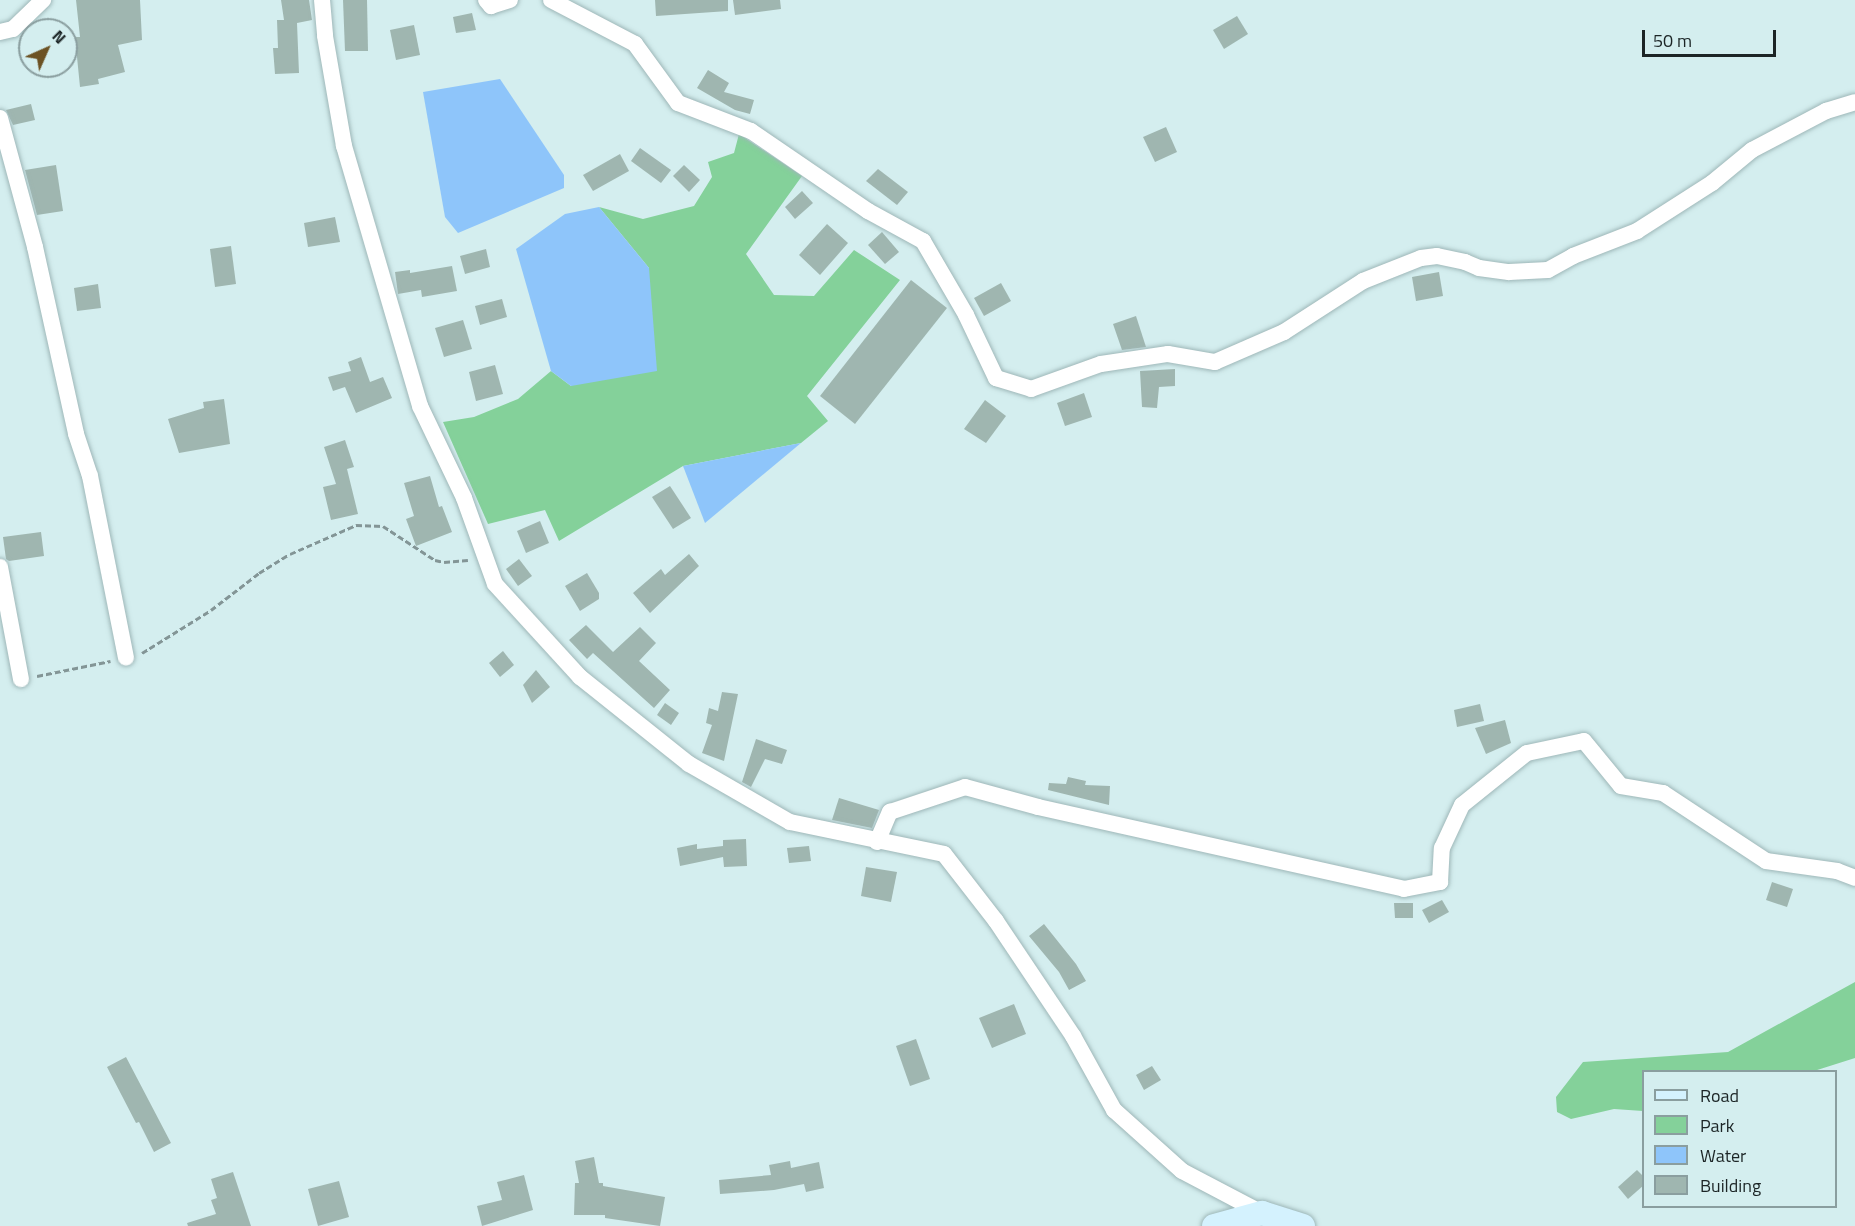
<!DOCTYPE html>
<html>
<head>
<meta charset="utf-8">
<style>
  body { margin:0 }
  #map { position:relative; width:1855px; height:1226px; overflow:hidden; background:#d4eeef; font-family:"Titillium Web",sans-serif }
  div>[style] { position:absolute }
  .green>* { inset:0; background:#84d19a }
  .water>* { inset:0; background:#8ec5fa }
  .building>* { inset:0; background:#9fb6b0 }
  .path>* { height:3px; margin-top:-1.5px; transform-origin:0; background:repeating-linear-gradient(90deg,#839596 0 6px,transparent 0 9px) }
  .roads { filter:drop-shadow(0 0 2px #9eb7b8) drop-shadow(0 0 2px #9eb7b8) }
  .street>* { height:16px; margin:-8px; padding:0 8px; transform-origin:8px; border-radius:8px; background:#fff }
  .secondary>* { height:24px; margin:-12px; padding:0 12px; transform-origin:12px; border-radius:12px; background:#d4f2fe }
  span { translate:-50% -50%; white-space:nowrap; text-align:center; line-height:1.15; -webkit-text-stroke:6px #d4eeef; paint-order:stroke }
  .legend { position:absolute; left:1642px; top:1070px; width:195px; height:138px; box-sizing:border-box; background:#d4eeef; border:2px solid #8a9e9f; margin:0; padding:8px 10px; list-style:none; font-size:18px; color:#1c2526 }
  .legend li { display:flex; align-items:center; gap:12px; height:30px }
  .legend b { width:30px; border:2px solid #8a9e9f }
  .north { position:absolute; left:18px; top:18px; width:60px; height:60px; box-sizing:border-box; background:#d4eeef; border:2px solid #8a9e9f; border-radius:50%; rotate:45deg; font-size:16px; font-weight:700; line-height:24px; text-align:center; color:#1c2526 }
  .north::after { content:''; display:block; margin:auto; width:21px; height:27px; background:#6c5224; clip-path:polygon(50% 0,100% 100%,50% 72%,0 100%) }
  .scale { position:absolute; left:1642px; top:30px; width:134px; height:27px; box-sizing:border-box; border:3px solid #1c2526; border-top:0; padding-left:8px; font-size:18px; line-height:21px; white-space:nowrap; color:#1c2526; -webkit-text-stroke:4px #d4eeef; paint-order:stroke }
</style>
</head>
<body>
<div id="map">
  <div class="green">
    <i style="clip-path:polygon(739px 134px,802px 176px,746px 254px,774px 295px,814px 296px,854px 250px,900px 280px,807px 396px,828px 421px,801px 443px,683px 466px,559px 541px,545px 510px,488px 524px,443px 422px,474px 417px,518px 399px,551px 371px,571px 386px,649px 268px,599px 207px,643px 219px,694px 206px,712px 177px,708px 162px,734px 153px)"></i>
    <i style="clip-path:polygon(1855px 982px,1855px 1058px,1814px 1071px,1644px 1072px,1643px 1111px,1614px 1109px,1571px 1119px,1557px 1112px,1556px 1097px,1583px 1062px,1728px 1052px)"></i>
  </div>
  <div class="water">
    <i style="clip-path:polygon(500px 79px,564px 175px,564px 188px,458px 233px,445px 217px,423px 92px)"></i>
    <i style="clip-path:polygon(599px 207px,649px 268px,657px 371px,571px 386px,551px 371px,516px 249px,565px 214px)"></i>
    <i style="clip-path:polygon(801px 443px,705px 523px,683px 466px)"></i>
  </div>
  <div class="building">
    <i style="clip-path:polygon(76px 0,140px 0,142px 40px,118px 45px,125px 72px,98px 79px,99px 84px,80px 87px,75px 37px,80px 37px)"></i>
    <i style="clip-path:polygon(281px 0,309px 0,312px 20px,297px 23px,299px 73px,275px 74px,273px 48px,278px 48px,277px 20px,284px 20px)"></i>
    <i style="clip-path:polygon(343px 0,367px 0,368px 51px,345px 51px)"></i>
    <i style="clip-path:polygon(655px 0,728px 0,728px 11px,656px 16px)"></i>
    <i style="clip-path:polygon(733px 0,780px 0,781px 9px,735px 15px)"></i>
    <i style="clip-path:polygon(472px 13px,476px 30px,456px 33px,453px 17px)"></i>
    <i style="clip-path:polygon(1237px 16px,1248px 34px,1224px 49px,1213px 30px)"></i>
    <i style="clip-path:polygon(414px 25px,420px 55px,396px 60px,390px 30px)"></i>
    <i style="clip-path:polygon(708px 70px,729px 83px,724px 92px,754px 100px,750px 114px,735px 110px,697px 88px)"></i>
    <i style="clip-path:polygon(31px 104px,35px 120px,13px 125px,6px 110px)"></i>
    <i style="clip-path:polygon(1166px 127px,1177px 152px,1155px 162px,1143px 137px)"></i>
    <i style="clip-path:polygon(640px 148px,671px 170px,661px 183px,631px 161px)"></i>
    <i style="clip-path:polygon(620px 154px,629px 171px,593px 191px,583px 175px)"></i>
    <i style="clip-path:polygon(56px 165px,63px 211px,37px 215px,25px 170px)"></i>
    <i style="clip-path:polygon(684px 165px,700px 180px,689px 192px,673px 176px)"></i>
    <i style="clip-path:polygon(878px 169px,908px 192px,897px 205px,866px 181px)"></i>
    <i style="clip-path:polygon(802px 191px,813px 203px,795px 219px,785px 207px)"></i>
    <i style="clip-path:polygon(335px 217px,340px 242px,308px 247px,304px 223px)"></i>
    <i style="clip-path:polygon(827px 224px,848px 243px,820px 275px,799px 255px)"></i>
    <i style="clip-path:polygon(882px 232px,899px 252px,885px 264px,868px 245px)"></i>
    <i style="clip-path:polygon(231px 246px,236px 284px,215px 287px,210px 249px)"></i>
    <i style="clip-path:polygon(486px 249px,490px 267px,465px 274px,460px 256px)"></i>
    <i style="clip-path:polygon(452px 266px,457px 291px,422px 297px,421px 290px,398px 294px,395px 272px,410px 270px,410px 273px)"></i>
    <i style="clip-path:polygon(1439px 272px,1443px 296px,1416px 301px,1412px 277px)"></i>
    <i style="clip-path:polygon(911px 280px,947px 308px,855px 424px,820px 396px)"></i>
    <i style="clip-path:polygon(1001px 283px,1011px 301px,984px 316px,974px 298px)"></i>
    <i style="clip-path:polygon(98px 284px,101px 308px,77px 311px,74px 288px)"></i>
    <i style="clip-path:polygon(502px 299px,507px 317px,480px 325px,475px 306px)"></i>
    <i style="clip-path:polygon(1136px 316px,1146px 347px,1122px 350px,1113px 324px)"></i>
    <i style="clip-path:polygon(463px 320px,472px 349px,444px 357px,435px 328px)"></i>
    <i style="clip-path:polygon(361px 357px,370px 382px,383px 377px,392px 398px,356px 413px,345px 387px,333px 391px,328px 377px,351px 371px,348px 362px)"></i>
    <i style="clip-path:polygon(495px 365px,503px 394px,476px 401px,469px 372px)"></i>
    <i style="clip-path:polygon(1175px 369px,1175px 386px,1159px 387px,1157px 408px,1142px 407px,1140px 371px)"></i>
    <i style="clip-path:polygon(1084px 393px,1092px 417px,1065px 426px,1057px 403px)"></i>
    <i style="clip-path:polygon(224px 399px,230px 444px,179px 453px,168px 419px,204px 408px,203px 402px)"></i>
    <i style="clip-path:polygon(985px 400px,1006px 416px,986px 443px,964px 429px)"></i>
    <i style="clip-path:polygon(345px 440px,354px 467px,347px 469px,358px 514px,331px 520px,323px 487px,336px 484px,324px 447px)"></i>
    <i style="clip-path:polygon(430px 476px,439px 507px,442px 506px,452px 532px,416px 546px,406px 519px,414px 516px,404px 483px)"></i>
    <i style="clip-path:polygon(670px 486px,691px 518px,673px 529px,652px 497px)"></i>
    <i style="clip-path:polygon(540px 521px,549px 543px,526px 553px,517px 531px)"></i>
    <i style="clip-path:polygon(41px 532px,44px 556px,9px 561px,6px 559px,3px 537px)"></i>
    <i style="clip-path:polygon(689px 554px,699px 566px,650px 613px,633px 593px,661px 569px,665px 575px)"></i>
    <i style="clip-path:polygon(519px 559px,532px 576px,518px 586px,506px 569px)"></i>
    <i style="clip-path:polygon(587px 573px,599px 593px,599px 599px,580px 611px,565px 586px)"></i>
    <i style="clip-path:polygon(586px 625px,613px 652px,640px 627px,656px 643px,639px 661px,670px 690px,654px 708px,593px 653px,587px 659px,569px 640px)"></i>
    <i style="clip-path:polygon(503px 651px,514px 665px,500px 677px,489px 663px)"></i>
    <i style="clip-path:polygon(536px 670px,550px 687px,532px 703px,523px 685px)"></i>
    <i style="clip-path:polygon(722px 692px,738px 694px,724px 761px,702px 753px,712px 725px,706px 723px,709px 708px,718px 711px)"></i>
    <i style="clip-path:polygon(665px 703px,679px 713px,671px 725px,657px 715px)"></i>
    <i style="clip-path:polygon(1480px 704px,1484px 721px,1457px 727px,1454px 710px)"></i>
    <i style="clip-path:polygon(1505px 720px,1511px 743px,1486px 754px,1475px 728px)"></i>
    <i style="clip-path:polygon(756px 739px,787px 750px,782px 764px,765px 759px,751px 787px,742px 782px)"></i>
    <i style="clip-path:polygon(1068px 777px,1086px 781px,1085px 785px,1110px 786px,1109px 805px,1048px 790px,1049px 783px,1066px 784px)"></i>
    <i style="clip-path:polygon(839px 798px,879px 810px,872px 828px,832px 820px)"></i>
    <i style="clip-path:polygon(746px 839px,747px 866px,724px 867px,723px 857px,680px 866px,677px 848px,697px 844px,697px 849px,723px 846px,723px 840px)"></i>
    <i style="clip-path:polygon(809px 846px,811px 861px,789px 863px,787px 848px)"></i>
    <i style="clip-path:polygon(866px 867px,897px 872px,891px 902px,861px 896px)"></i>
    <i style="clip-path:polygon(1772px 882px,1793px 889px,1787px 907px,1766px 900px)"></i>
    <i style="clip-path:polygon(1442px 900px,1449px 912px,1429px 923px,1422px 910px)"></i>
    <i style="clip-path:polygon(1394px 903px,1413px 903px,1413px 918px,1395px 918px)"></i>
    <i style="clip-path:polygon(1044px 924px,1076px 964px,1086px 981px,1069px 990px,1059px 972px,1029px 936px)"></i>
    <i style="clip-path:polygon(1014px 1004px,1026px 1034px,992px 1048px,979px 1018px)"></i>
    <i style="clip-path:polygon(916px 1039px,930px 1079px,910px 1086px,896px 1046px)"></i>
    <i style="clip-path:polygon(126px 1057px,171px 1143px,154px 1152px,139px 1122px,136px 1123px,107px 1067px)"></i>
    <i style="clip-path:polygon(1152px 1066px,1161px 1080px,1144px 1090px,1136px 1075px)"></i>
    <i style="clip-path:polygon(594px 1157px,599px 1183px,603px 1183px,603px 1186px,665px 1197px,660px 1226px,605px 1218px,605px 1215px,574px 1215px,575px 1183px,579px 1183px,575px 1161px)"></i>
    <i style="clip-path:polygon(790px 1161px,791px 1168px,819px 1162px,824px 1188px,806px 1192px,804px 1184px,774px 1190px,720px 1194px,719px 1180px,771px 1175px,769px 1165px)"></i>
    <i style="clip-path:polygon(1637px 1170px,1644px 1177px,1644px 1185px,1628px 1199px,1618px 1187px)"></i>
    <i style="clip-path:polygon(233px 1172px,251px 1226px,188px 1226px,187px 1223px,216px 1214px,211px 1200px,217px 1198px,211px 1179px)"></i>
    <i style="clip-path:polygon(524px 1175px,533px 1210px,482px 1226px,477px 1206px,502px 1200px,497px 1182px)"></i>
    <i style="clip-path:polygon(339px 1181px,349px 1217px,318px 1226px,308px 1189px)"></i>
  </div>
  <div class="path">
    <i style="left:142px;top:653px;width:81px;rotate:-31.9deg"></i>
    <i style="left:211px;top:610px;width:61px;rotate:-37.6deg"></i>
    <i style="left:259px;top:573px;width:36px;rotate:-32deg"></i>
    <i style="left:290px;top:554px;width:72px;rotate:-23.7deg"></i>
    <i style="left:356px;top:525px;width:27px;rotate:2deg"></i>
    <i style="left:383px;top:526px;width:62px;rotate:33.2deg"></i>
    <i style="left:435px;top:560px;width:9px;rotate:13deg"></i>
    <i style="left:444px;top:562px;width:24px;rotate:-5deg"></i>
    <i style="left:37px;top:676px;width:75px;rotate:-11.6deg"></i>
  </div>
  <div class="roads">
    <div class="street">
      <i style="left:322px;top:0;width:36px;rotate:85deg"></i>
      <i style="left:325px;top:36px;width:112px;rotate:80.2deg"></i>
      <i style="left:344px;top:146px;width:271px;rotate:73.7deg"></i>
      <i style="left:420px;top:406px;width:102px;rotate:64.4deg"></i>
      <i style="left:464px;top:498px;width:91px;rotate:70.2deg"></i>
      <i style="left:495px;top:584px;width:126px;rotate:47.6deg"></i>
      <i style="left:580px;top:677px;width:139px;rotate:38.6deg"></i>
      <i style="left:689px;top:764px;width:116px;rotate:29.9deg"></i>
      <i style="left:790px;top:822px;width:157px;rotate:11.7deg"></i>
      <i style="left:944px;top:854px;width:85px;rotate:52.2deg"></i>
      <i style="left:996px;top:921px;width:138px;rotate:56.2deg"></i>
      <i style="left:1073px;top:1036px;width:85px;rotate:61deg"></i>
      <i style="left:1114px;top:1110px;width:91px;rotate:41.9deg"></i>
      <i style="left:1182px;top:1171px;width:90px;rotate:27.7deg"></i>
      <i style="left:486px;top:0;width:8px;rotate:50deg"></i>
      <i style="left:491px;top:6px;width:20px;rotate:-18deg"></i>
      <i style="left:551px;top:0;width:95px;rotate:27.6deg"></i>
      <i style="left:635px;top:44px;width:73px;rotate:53.9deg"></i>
      <i style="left:678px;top:103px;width:78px;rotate:21deg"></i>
      <i style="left:751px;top:131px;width:142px;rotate:34.4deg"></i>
      <i style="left:868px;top:211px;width:63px;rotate:28.6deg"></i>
      <i style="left:923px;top:241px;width:86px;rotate:59.8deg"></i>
      <i style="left:966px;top:315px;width:70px;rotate:64.5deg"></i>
      <i style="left:996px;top:378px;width:37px;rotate:17deg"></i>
      <i style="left:1031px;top:389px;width:74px;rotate:-19.7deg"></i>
      <i style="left:1101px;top:364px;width:68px;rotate:-8.5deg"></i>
      <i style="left:1168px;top:354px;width:48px;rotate:9.7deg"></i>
      <i style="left:1215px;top:362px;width:75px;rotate:-23.5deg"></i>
      <i style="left:1284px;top:332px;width:94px;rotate:-32.8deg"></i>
      <i style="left:1363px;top:281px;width:62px;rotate:-21.6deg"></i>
      <i style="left:1421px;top:258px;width:16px;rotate:-7deg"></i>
      <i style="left:1437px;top:256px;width:29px;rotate:12deg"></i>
      <i style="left:1465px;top:262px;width:15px;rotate:23deg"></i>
      <i style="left:1479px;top:268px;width:30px;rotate:8deg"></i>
      <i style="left:1509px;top:272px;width:39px;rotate:-3deg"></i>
      <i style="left:1548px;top:270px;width:29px;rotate:-29deg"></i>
      <i style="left:1573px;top:256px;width:69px;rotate:-21.3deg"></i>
      <i style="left:1637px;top:231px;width:89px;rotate:-32.6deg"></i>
      <i style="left:1712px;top:183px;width:52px;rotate:-39.5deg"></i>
      <i style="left:1752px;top:150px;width:84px;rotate:-27.8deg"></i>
      <i style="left:1826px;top:111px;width:30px;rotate:-17deg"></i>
      <i style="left:0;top:32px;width:13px;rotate:-13deg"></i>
      <i style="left:13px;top:29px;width:42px;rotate:-44deg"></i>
      <i style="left:0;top:118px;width:134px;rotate:74.8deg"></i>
      <i style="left:35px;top:247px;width:191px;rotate:77.6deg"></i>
      <i style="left:76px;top:434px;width:44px;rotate:71.6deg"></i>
      <i style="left:90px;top:476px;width:185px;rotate:78.8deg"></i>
      <i style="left:0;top:567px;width:114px;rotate:79.4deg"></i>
      <i style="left:877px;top:842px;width:33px;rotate:-67deg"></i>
      <i style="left:890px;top:812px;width:79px;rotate:-18.4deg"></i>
      <i style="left:965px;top:787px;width:76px;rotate:15.3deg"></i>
      <i style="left:1038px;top:807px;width:375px;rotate:12.6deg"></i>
      <i style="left:1404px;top:889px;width:37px;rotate:-11deg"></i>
      <i style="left:1440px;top:882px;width:34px;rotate:-87deg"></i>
      <i style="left:1442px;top:848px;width:47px;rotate:-65.1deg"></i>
      <i style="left:1462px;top:805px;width:83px;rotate:-38.7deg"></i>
      <i style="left:1527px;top:753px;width:58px;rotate:-11.9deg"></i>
      <i style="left:1584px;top:741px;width:58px;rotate:50.6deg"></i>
      <i style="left:1621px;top:786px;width:43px;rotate:9.5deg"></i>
      <i style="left:1663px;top:793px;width:123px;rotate:33.4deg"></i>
      <i style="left:1766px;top:861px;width:72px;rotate:8deg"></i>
      <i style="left:1837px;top:871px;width:19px;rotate:21deg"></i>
    </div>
    <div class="secondary">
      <i style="left:1214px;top:1226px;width:50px;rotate:-15.2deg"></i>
      <i style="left:1262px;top:1213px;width:43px;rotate:17.6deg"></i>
    </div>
  </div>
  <ul class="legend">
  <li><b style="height:8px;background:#d4f2fe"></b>Road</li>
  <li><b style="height:16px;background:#84d19a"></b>Park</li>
  <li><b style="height:16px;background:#8ec5fa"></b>Water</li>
  <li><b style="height:16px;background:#9fb6b0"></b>Building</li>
  </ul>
  <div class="north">N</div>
  <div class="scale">50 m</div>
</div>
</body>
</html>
